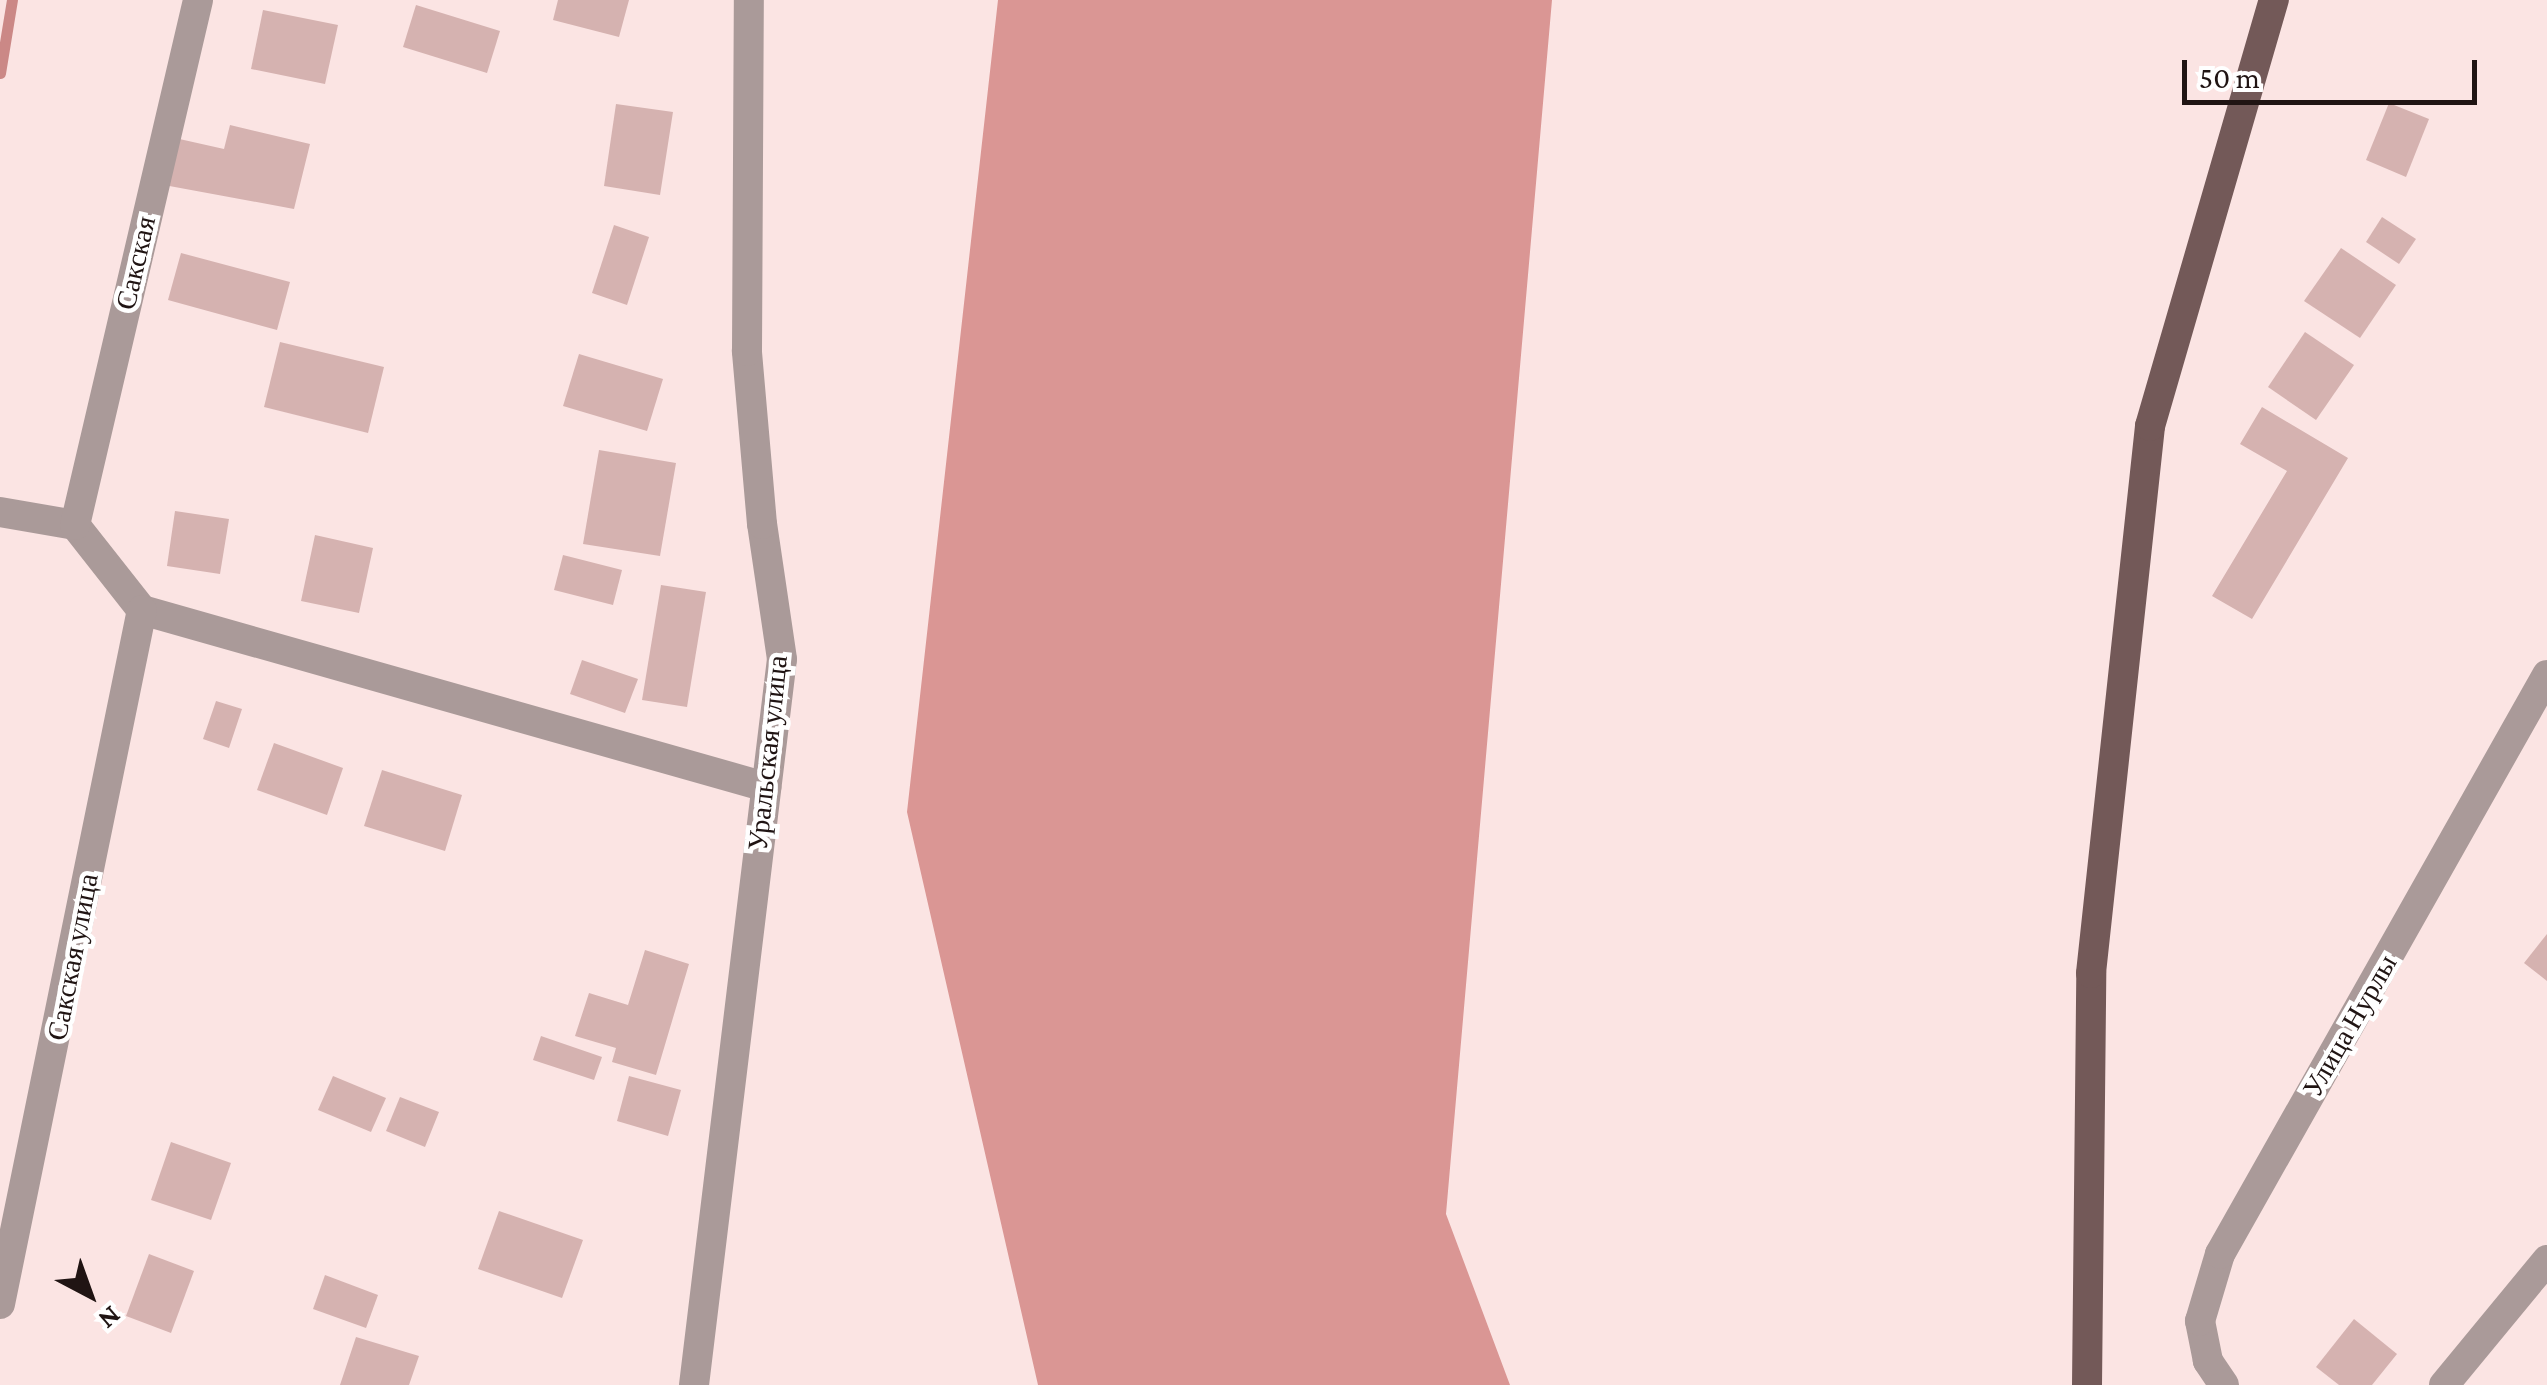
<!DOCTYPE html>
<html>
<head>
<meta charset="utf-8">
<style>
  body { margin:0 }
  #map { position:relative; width:2547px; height:1385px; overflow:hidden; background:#fbe4e3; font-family:"Crimson Pro",serif }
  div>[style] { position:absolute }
  .forest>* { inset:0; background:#da9694 }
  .stream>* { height:11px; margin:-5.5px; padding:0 5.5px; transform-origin:5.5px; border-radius:5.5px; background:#cb8886 }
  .building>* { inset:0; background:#d5b2b0 }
  .minor>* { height:30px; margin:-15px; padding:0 15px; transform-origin:15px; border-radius:15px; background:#aa9a99 }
  .major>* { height:30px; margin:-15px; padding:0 15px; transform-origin:15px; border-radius:15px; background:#735958 }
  span { translate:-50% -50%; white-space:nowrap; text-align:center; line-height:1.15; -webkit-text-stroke:9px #fff; paint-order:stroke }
  .street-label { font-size:28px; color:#201413 }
  .north { position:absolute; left:40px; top:1245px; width:100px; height:100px; -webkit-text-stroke:8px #fff; paint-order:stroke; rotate:139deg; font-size:28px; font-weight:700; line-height:40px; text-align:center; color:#201413 }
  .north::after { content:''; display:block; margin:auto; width:35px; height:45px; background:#201413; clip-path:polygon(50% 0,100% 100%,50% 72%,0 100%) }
  .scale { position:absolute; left:2182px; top:60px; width:295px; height:45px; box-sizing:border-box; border:5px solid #201413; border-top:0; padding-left:12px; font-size:30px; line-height:35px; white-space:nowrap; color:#201413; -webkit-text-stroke:8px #fff; paint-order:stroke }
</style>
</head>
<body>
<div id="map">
  <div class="forest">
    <i style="clip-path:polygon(998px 0,1552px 0,1446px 1214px,1510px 1385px,1038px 1385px,907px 812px)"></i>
  </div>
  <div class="stream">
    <i style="left:0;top:73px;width:74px;rotate:-80.7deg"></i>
  </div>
  <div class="building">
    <i style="clip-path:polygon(558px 0,629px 0,619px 37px,553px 20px)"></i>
    <i style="clip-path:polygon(416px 5px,500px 31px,487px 73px,403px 47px)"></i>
    <i style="clip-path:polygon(263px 10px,338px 25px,325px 84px,251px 69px)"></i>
    <i style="clip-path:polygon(2389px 103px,2429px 119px,2406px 177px,2366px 160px)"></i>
    <i style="clip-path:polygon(616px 104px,673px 112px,660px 195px,604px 186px)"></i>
    <i style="clip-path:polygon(230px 125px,310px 144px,294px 209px,164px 185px,175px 138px,224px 149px)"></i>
    <i style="clip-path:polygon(2382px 217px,2416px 239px,2399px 264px,2366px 242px)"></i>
    <i style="clip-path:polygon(614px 225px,649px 237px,627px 305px,592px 293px)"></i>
    <i style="clip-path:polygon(2341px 248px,2396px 285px,2360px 338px,2304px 301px)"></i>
    <i style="clip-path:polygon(181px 253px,290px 282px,277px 330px,168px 300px)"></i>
    <i style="clip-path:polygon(2305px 332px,2354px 365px,2316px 420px,2268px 387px)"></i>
    <i style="clip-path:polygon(280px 342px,384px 367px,368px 433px,264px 407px)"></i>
    <i style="clip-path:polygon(579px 354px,663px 379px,647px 431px,563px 406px)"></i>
    <i style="clip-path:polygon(2262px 407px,2348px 458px,2252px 619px,2212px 596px,2287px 471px,2240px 444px)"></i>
    <i style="clip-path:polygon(599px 450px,676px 463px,660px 556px,583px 544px)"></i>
    <i style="clip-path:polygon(175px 511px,229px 519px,220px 574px,167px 566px)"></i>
    <i style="clip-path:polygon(315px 535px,373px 548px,359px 613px,301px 601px)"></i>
    <i style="clip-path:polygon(563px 555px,622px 570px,613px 605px,554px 590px)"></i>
    <i style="clip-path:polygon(661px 585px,706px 592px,687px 707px,642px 700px)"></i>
    <i style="clip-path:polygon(582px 660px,638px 679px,625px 713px,570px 694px)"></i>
    <i style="clip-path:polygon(216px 701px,242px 709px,229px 748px,203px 739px)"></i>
    <i style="clip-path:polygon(274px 743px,343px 768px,327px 815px,257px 790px)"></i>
    <i style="clip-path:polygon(382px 770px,462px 795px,445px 851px,364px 826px)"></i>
    <i style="clip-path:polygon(2547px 934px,2547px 981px,2524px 963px)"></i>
    <i style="clip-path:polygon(645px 950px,689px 964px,656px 1075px,612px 1062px,616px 1048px,575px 1036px,589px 993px,628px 1005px)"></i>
    <i style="clip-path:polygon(541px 1036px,602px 1057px,594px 1080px,533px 1060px)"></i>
    <i style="clip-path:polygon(333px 1076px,386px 1098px,371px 1132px,318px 1110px)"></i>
    <i style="clip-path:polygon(629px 1076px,681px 1090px,668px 1136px,617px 1121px)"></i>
    <i style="clip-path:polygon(400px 1097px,439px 1112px,425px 1147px,386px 1131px)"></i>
    <i style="clip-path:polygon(171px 1142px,231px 1163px,211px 1220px,151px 1200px)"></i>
    <i style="clip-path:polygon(499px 1211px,583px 1240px,562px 1298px,478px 1269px)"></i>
    <i style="clip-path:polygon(149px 1254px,194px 1271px,171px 1333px,126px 1316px)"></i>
    <i style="clip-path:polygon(325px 1275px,378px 1295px,366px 1328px,313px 1309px)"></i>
    <i style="clip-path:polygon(2354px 1319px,2397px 1354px,2372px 1385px,2339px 1385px,2316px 1367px)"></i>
    <i style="clip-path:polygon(356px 1337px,419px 1356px,409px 1385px,340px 1385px)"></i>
  </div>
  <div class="minor">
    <i style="left:0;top:512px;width:76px;rotate:9.8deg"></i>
    <i style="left:75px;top:525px;width:108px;rotate:51.8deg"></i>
    <i style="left:142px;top:610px;width:649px;rotate:15.84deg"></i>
    <i style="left:75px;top:525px;width:539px;rotate:-76.81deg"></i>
    <i style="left:0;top:1304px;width:708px;rotate:-78.44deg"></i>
    <i style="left:694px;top:1385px;width:731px;rotate:-83.09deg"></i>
    <i style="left:782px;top:659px;width:136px;rotate:-98.4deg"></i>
    <i style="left:762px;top:524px;width:174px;rotate:-95deg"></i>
    <i style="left:747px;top:351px;width:351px;rotate:-89.7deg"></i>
    <i style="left:2224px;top:1385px;width:29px;rotate:-124deg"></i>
    <i style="left:2208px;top:1361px;width:41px;rotate:-101.3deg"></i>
    <i style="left:2200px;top:1321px;width:70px;rotate:-73.4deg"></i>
    <i style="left:2220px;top:1254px;width:665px;rotate:-60.54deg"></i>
    <i style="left:2444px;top:1385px;width:162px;rotate:-50.5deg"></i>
  </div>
  <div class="major">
    <i style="left:2087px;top:1385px;width:412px;rotate:-89.4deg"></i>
    <i style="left:2091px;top:973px;width:550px;rotate:-83.84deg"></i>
    <i style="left:2150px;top:426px;width:444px;rotate:-73.8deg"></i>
  </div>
  <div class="street-label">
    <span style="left:136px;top:263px;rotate:-77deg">Сакская</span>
    <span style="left:768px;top:753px;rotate:-84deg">Уральская улица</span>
    <span style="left:73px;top:957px;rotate:-79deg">Сакская улица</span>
    <span style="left:2350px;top:1026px;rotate:-60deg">Улица Нурлы</span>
  </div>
  <div class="north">N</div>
  <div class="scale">50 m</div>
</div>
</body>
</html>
